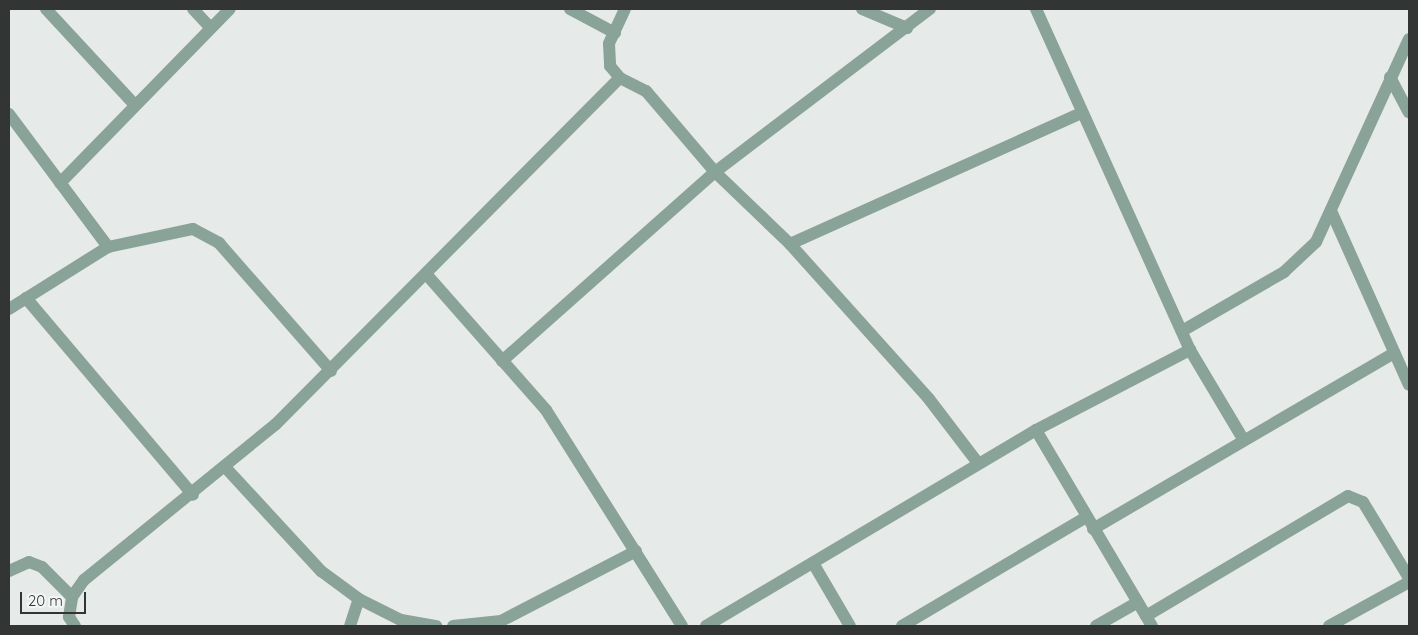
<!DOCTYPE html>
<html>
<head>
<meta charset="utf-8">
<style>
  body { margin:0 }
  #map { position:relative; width:1418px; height:635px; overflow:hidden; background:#e6eae8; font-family:Quicksand,sans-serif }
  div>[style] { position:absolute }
  .minor>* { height:12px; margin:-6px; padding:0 6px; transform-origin:6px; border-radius:6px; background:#8aa398 }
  span { translate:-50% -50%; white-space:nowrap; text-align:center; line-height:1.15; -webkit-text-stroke:4px #f3f7f5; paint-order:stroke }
  .frame { position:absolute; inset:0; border:10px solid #333434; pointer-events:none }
  .scale { position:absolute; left:20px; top:592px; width:66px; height:22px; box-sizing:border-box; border:2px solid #333434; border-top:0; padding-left:6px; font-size:15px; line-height:18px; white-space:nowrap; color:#333434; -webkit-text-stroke:4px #f3f7f5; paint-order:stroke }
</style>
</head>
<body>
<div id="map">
  <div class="minor">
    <i style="left:46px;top:9px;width:131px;rotate:47.2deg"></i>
    <i style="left:193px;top:9px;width:26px;rotate:47deg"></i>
    <i style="left:570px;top:9px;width:51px;rotate:28.1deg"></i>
    <i style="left:625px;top:9px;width:38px;rotate:115deg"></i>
    <i style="left:609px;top:44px;width:22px;rotate:87deg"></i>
    <i style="left:610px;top:66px;width:16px;rotate:50deg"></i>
    <i style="left:620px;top:78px;width:29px;rotate:27deg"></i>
    <i style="left:646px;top:91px;width:106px;rotate:49.6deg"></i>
    <i style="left:715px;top:172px;width:104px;rotate:43.8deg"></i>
    <i style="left:790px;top:244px;width:208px;rotate:48.1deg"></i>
    <i style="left:929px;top:399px;width:81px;rotate:52.6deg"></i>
    <i style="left:862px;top:9px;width:49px;rotate:22.9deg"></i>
    <i style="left:1036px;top:9px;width:374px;rotate:65.7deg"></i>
    <i style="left:1190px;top:350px;width:104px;rotate:59.2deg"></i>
    <i style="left:1390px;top:77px;width:40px;rotate:62deg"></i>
    <i style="left:9px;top:114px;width:166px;rotate:53.3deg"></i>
    <i style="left:60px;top:183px;width:243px;rotate:-45.7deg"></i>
    <i style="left:1332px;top:213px;width:188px;rotate:65.9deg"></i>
    <i style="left:790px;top:244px;width:320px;rotate:-24.2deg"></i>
    <i style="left:427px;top:275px;width:180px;rotate:48.6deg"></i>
    <i style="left:546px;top:410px;width:255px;rotate:57.8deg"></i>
    <i style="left:26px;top:298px;width:258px;rotate:49.7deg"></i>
    <i style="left:9px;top:309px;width:117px;rotate:-32.1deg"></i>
    <i style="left:108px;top:247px;width:87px;rotate:-12deg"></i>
    <i style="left:193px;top:229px;width:30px;rotate:28deg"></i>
    <i style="left:219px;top:243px;width:170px;rotate:48.8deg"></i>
    <i style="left:1182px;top:331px;width:118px;rotate:-30deg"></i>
    <i style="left:1284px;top:272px;width:44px;rotate:-43.2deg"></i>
    <i style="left:1316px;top:242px;width:223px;rotate:-65.4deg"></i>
    <i style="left:502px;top:361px;width:285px;rotate:-41.6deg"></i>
    <i style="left:715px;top:172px;width:270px;rotate:-37.2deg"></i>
    <i style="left:1036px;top:430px;width:228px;rotate:59.4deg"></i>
    <i style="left:225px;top:467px;width:142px;rotate:47.3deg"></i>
    <i style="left:321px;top:571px;width:47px;rotate:36.4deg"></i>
    <i style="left:359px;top:599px;width:47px;rotate:26.6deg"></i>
    <i style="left:401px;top:620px;width:36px;rotate:10deg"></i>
    <i style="left:1093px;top:529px;width:349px;rotate:-30.3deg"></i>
    <i style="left:813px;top:563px;width:73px;rotate:59.6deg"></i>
    <i style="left:9px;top:571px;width:22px;rotate:-24deg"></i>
    <i style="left:29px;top:562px;width:14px;rotate:21deg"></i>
    <i style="left:42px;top:567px;width:42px;rotate:45deg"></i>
    <i style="left:1146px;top:616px;width:235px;rotate:-30.7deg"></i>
    <i style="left:1348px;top:496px;width:16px;rotate:22deg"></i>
    <i style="left:1363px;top:502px;width:89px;rotate:58.8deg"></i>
    <i style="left:75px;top:626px;width:11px;rotate:-124deg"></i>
    <i style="left:69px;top:617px;width:20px;rotate:-81deg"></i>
    <i style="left:72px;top:597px;width:21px;rotate:-55deg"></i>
    <i style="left:84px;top:580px;width:247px;rotate:-39.1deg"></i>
    <i style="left:276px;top:424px;width:488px;rotate:-45.2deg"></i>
    <i style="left:350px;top:626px;width:28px;rotate:-72deg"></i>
    <i style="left:453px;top:626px;width:48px;rotate:-5.9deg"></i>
    <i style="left:501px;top:621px;width:152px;rotate:-27.4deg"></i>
    <i style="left:706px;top:626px;width:384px;rotate:-30.7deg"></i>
    <i style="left:1036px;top:430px;width:174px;rotate:-27.5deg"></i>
    <i style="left:902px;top:626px;width:214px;rotate:-30.6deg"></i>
    <i style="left:1096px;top:626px;width:48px;rotate:-29.7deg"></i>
    <i style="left:1329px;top:626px;width:91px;rotate:-28.8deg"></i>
  </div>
  <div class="frame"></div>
  <div class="scale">20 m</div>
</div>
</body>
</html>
